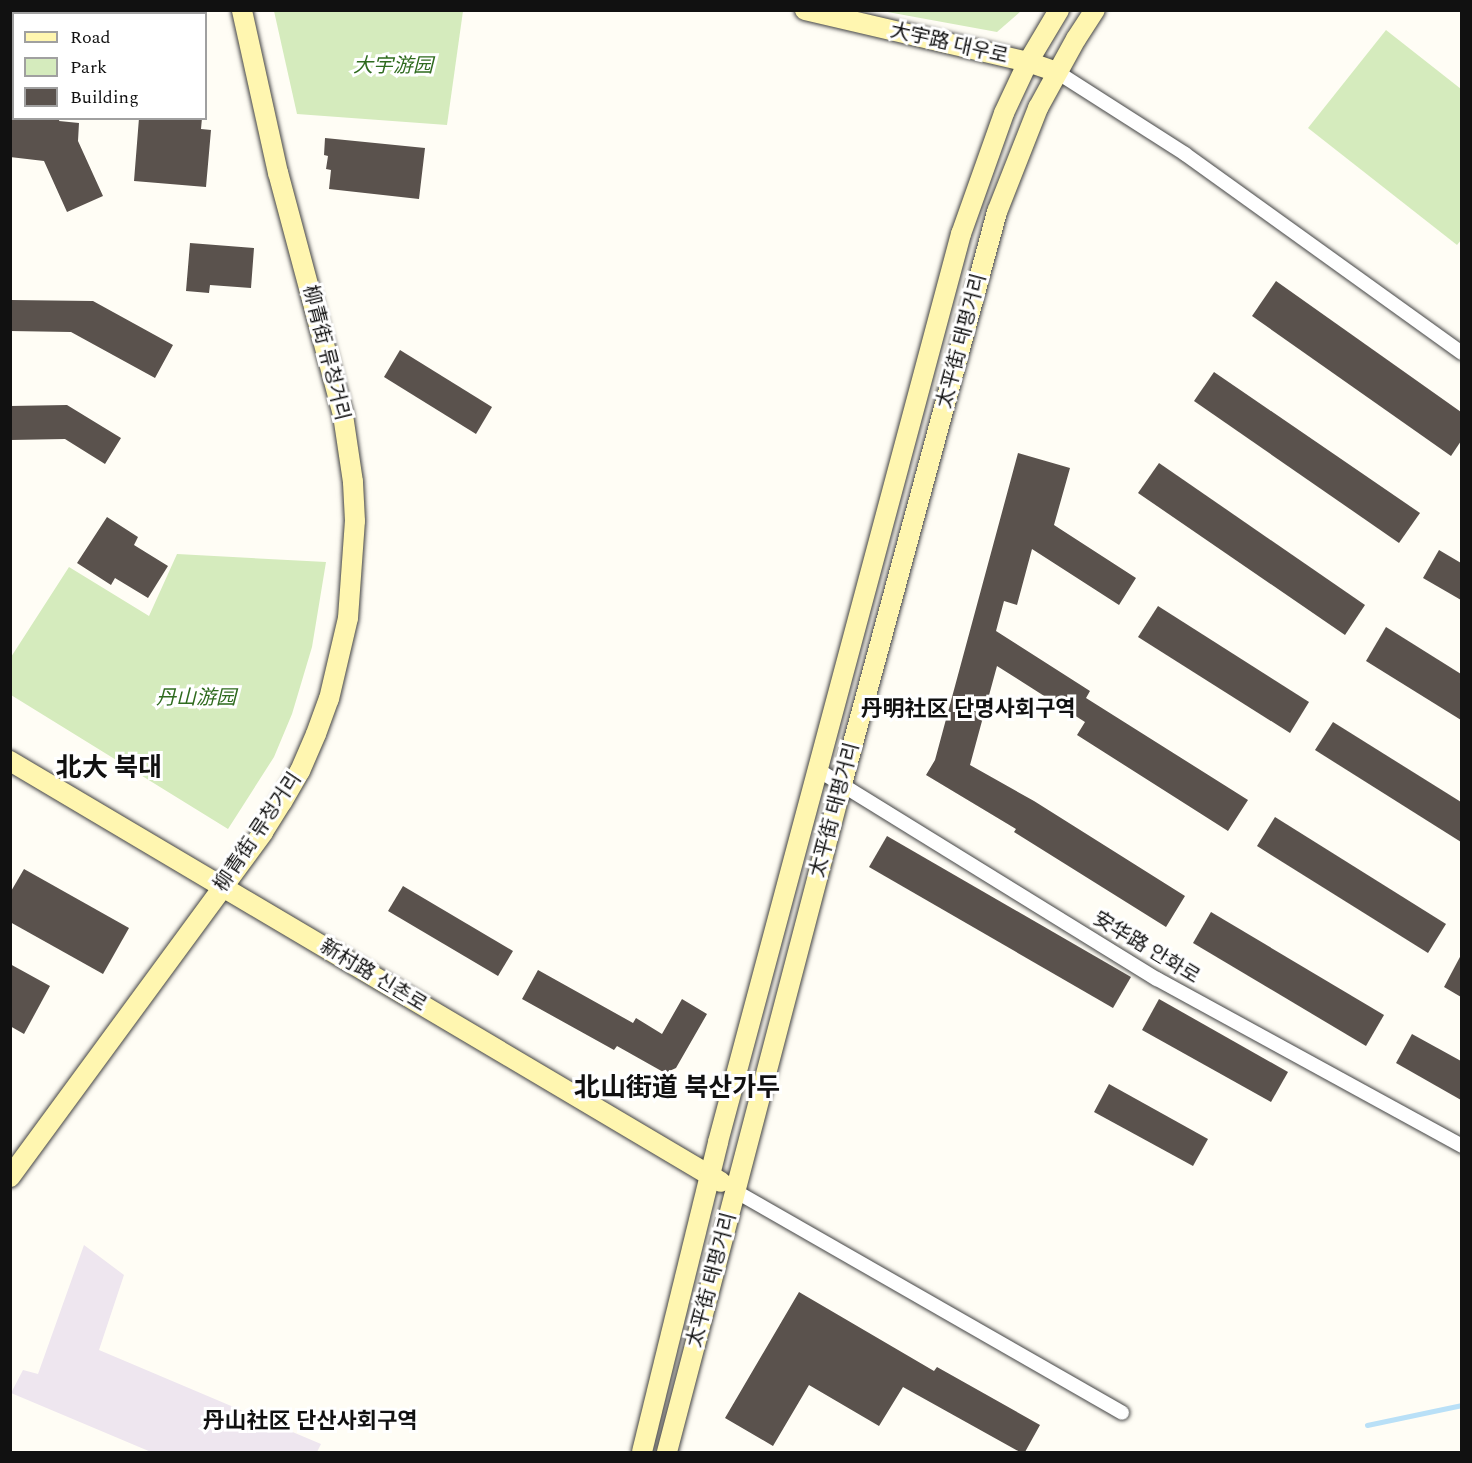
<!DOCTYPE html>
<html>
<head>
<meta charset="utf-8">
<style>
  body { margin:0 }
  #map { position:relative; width:1472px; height:1463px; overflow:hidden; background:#fffdf5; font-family:Spectral,"Noto Sans SC","Noto Sans KR",serif }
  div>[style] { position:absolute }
  .industrial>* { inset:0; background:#eee6ef }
  .green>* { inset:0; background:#d5ebbd }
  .stream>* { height:5px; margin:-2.5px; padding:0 2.5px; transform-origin:2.5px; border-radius:2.5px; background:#b9e0f7 }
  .building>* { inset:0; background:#5a524d }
  .roads { filter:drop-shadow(0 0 2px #444) drop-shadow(0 0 2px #444) }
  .street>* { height:14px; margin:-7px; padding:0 7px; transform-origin:7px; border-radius:7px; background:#fff }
  .secondary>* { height:20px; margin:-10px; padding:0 10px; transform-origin:10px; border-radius:10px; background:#fff6b0 }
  span { translate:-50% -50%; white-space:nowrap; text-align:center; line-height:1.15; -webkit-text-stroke:6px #fff; paint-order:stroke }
  .street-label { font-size:20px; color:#111 }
  .park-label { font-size:20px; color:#2f6b1f; font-style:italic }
  .quarter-label { font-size:22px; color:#111; font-weight:700 }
  .district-label { font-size:26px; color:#111; font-weight:700 }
  .frame { position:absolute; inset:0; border:12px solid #111; pointer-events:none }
  .legend { position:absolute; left:12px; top:12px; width:195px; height:108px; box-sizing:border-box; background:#fff; border:2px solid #a0a0a0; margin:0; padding:8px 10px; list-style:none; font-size:18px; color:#111 }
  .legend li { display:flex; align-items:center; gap:12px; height:30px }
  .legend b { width:30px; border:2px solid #a0a0a0 }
</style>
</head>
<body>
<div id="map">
  <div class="industrial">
    <i style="clip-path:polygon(84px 1245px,124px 1275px,99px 1350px,321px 1444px,317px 1452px,151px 1452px,11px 1393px,23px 1370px,38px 1374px)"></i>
  </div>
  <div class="green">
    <i style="clip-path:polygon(274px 11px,463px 11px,447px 125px,297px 114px)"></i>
    <i style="clip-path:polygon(882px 11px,1021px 10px,1021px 11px,997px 32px)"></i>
    <i style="clip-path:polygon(1386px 30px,1461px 89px,1462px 239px,1457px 245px,1308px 128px)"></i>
    <i style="clip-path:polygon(177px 554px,326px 562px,312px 647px,292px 714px,274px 757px,228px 829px,11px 695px,11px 657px,69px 567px,149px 616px)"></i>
  </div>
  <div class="stream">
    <i style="left:1367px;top:1425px;width:97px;rotate:-11.9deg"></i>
  </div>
  <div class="building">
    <i style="clip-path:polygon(10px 118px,60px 118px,59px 121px,79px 123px,78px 141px,103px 196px,67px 212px,44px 161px,10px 157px)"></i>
    <i style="clip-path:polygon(139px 118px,202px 118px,201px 129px,211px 130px,206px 187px,134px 181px)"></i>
    <i style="clip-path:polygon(325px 138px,425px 148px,419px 199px,329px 189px,331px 170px,326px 169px,328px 156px,324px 155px)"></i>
    <i style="clip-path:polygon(190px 243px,254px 248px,251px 288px,210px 285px,209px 293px,186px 291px)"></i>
    <i style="clip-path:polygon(1276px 281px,1461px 412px,1461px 441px,1451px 456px,1252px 316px)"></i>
    <i style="clip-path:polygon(10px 300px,93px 301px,173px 345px,155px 378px,71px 332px,10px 331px)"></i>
    <i style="clip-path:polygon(400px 350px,492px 407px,476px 434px,384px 377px)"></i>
    <i style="clip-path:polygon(1214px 372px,1420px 513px,1399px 543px,1194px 401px)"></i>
    <i style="clip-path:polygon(67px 405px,121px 438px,105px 464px,65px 439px,10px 440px,10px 406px)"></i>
    <i style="clip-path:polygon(1018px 453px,1070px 468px,1054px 525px,1136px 578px,1119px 605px,1032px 549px,1017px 605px,1004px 601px,996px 631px,1090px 691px,1086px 698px,1248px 800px,1228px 831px,1077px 735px,1085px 722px,997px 666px,970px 765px,1034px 801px,1185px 896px,1166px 927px,1014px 832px,1016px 829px,926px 775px,935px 760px)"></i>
    <i style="clip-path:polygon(1159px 463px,1365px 605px,1345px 635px,1138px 493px)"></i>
    <i style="clip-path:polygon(107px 517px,138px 537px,134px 545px,168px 566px,148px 598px,115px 578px,111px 585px,77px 563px)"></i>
    <i style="clip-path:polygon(1439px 550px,1461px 563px,1461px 600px,1423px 578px)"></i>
    <i style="clip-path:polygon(1158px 606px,1309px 702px,1290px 733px,1138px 637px)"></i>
    <i style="clip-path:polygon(1386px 627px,1461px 674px,1461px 720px,1366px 661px)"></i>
    <i style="clip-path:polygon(1333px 722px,1461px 802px,1461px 842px,1315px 750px)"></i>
    <i style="clip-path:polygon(1275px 817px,1446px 924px,1428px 953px,1257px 846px)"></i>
    <i style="clip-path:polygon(887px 836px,1131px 977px,1113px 1008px,869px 867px)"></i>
    <i style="clip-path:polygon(24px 869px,129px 928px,103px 974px,10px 922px,10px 893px)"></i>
    <i style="clip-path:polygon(403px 886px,513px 951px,498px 976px,388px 911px)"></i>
    <i style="clip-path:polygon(1211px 912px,1384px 1015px,1366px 1046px,1193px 943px)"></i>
    <i style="clip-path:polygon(1461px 955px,1461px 997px,1444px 987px)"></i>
    <i style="clip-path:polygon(10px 964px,50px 986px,24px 1034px,10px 1026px)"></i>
    <i style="clip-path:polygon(538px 970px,633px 1023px,636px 1018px,662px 1034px,682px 999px,707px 1014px,676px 1068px,665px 1073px,617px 1046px,614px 1050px,522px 999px)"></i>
    <i style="clip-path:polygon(1159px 999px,1288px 1072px,1271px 1102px,1142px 1030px)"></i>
    <i style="clip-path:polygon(1412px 1034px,1461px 1061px,1461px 1100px,1396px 1063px)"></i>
    <i style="clip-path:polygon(1109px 1084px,1208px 1139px,1193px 1166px,1094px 1112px)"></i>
    <i style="clip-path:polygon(799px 1292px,934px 1371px,937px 1367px,1040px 1425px,1025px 1452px,1020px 1452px,903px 1387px,879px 1426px,809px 1385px,773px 1446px,725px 1418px)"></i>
  </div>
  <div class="roads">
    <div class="street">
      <i style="left:1057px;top:72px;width:152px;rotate:32.6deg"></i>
      <i style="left:1185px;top:154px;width:341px;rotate:35.7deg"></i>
      <i style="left:818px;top:770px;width:398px;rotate:31.7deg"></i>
      <i style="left:1157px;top:979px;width:348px;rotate:28.7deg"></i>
      <i style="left:735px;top:1191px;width:446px;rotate:29.8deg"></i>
    </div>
    <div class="secondary">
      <i style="left:805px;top:10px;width:229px;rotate:13.1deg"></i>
      <i style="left:1028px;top:62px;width:31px;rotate:19deg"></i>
      <i style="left:10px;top:761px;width:826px;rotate:30.63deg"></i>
      <i style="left:10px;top:1177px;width:428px;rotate:-53.7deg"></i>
      <i style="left:263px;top:832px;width:36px;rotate:-58deg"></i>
      <i style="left:282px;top:802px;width:36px;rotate:-60deg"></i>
      <i style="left:300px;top:771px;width:40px;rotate:-66.6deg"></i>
      <i style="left:316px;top:734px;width:37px;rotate:-70deg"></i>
      <i style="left:329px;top:699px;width:83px;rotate:-76.8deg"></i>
      <i style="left:348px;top:618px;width:97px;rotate:-85.9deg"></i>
      <i style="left:355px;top:521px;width:39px;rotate:-93deg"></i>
      <i style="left:353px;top:482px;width:68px;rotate:-98.5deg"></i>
      <i style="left:343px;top:415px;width:251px;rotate:-105deg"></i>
      <i style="left:278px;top:173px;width:167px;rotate:-102.5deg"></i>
      <i style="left:642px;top:1452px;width:319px;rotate:-76.2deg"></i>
      <i style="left:718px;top:1142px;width:940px;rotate:-75.02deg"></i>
      <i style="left:961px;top:234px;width:128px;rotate:-70.4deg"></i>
      <i style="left:1004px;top:113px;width:56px;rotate:-64.8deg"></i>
      <i style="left:1028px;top:62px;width:61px;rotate:-59.2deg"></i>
      <i style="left:667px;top:1452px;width:691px;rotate:-75.32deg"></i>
      <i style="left:842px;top:784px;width:593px;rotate:-74.84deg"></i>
      <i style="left:997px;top:212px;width:112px;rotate:-68.5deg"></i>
      <i style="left:1038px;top:108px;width:79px;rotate:-61.2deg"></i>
      <i style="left:1076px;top:39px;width:35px;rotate:-57deg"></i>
    </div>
  </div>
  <div class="street-label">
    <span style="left:949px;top:44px;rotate:13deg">大宇路 대우로</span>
    <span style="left:962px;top:341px;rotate:-75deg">太平街 태평거리</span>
    <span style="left:326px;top:353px;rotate:76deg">柳青街 류청거리</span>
    <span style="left:835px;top:810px;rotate:-75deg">太平街 태평거리</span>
    <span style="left:258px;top:832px;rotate:-56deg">柳青街 류청거리</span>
    <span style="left:1146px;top:948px;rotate:31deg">安华路 안화로</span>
    <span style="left:373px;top:976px;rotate:31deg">新村路 신촌로</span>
    <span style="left:712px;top:1280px;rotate:-75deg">太平街 태평거리</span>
  </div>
  <div class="park-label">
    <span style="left:393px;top:66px">大宇游园</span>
    <span style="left:196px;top:698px">丹山游园</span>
  </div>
  <div class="quarter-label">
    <span style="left:968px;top:710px">丹明社区 단명사회구역</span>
    <span style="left:310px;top:1422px">丹山社区 단산사회구역</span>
  </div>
  <div class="district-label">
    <span style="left:109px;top:769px">北大 북대</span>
    <span style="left:677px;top:1089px">北山街道 북산가두</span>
  </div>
  <div class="frame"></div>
  <ul class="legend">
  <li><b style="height:8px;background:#fff6b0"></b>Road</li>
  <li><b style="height:16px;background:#d5ebbd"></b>Park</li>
  <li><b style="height:16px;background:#5a524d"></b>Building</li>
  </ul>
</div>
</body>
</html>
